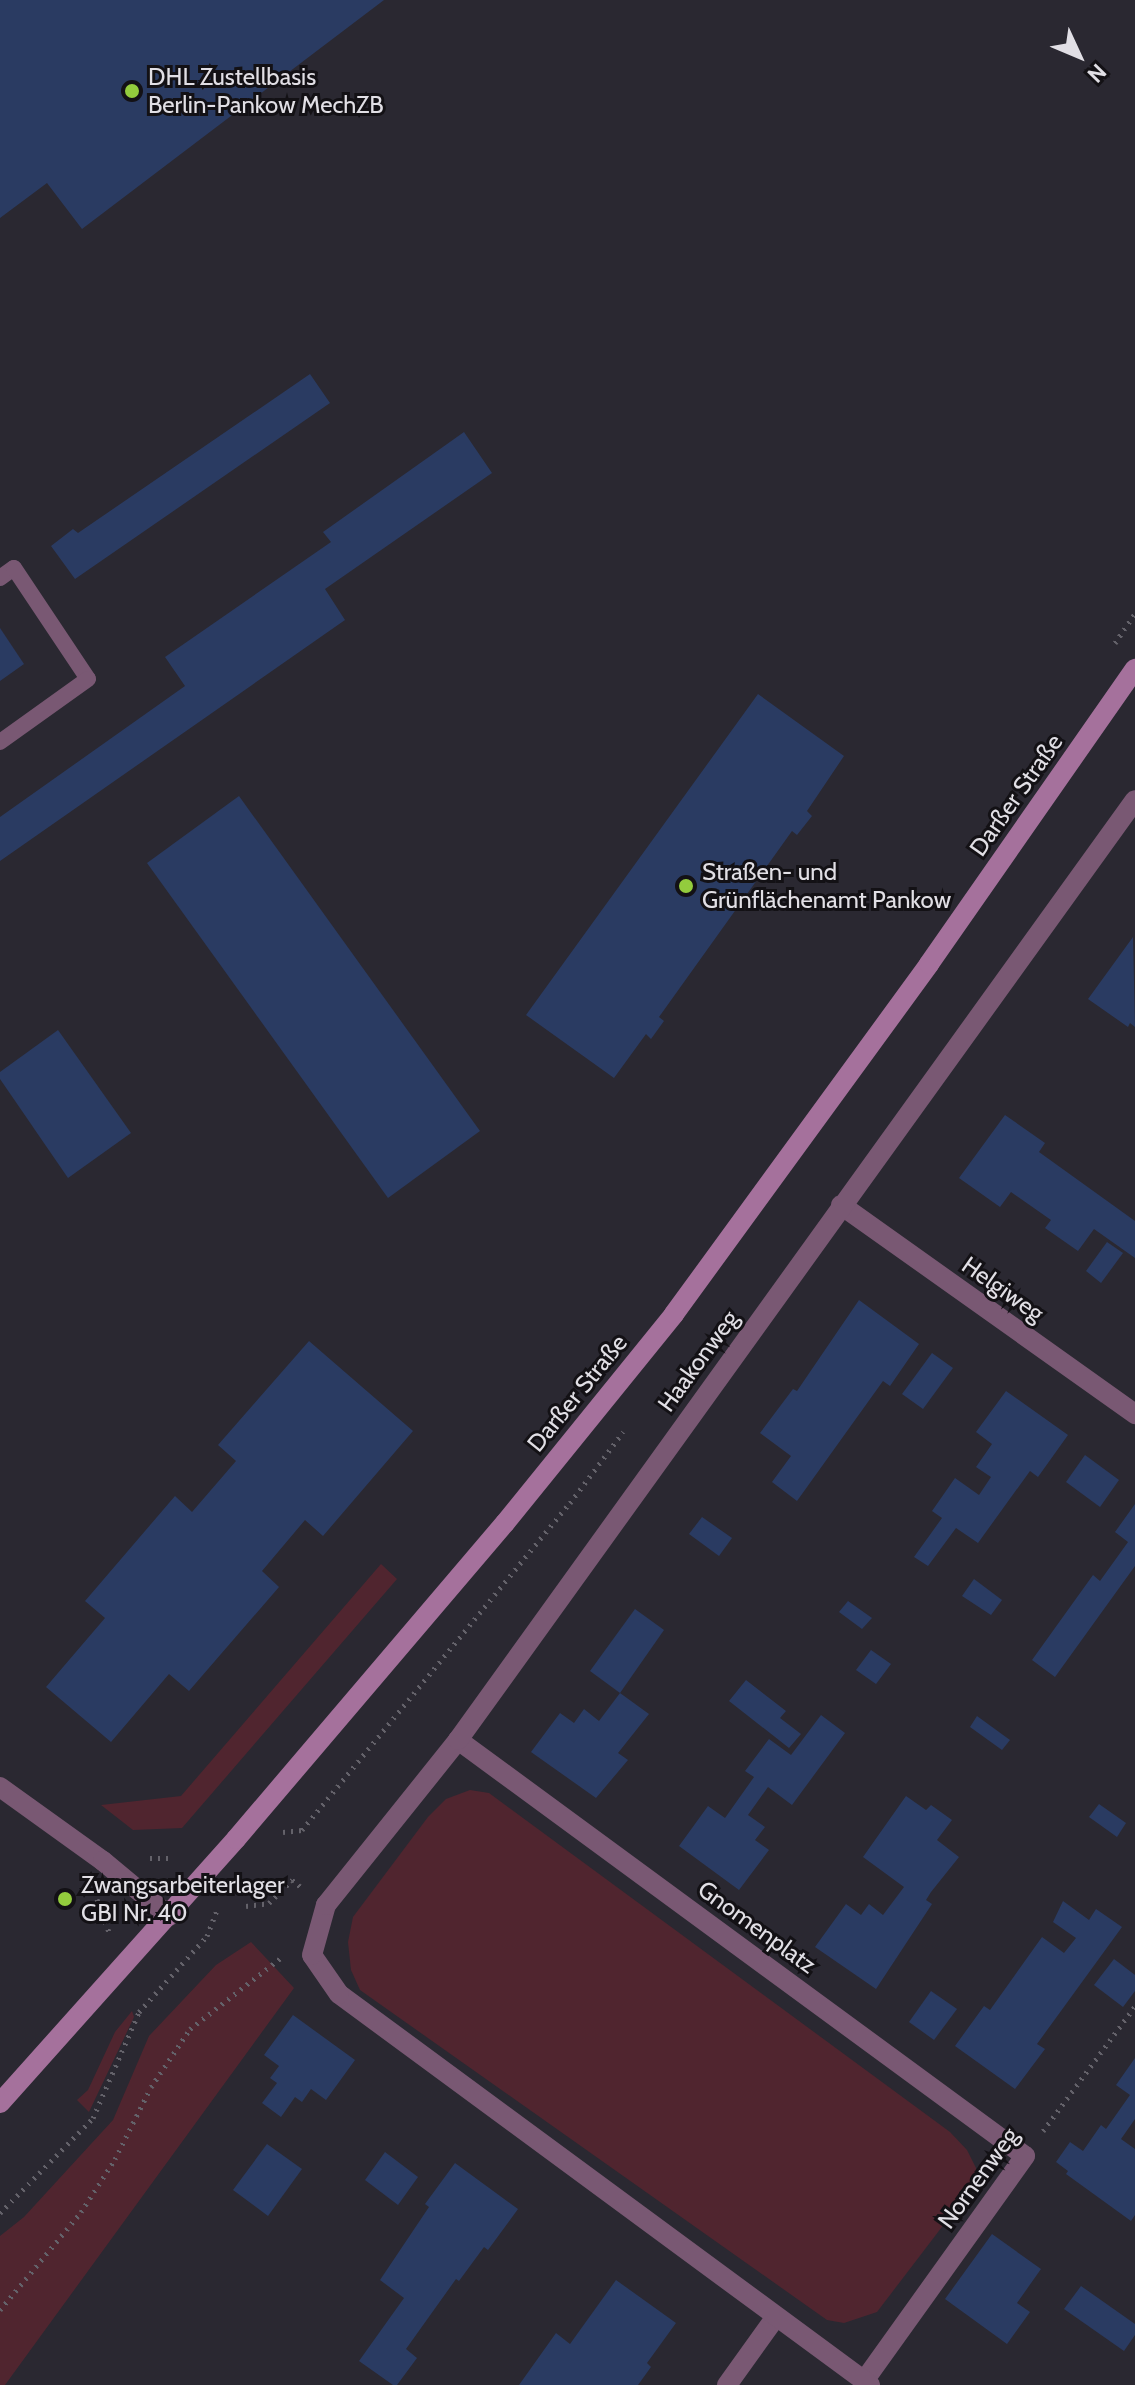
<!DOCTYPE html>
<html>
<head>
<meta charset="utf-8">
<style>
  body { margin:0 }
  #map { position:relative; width:1135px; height:2385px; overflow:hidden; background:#2a2831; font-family:Cabin,sans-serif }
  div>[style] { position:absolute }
  .green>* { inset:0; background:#50252f }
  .building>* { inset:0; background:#2a3b62 }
  .path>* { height:5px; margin-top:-2.5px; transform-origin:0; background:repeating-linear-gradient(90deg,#64626a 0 2px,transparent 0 8px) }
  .lane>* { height:16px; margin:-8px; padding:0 8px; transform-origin:8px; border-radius:8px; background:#795873 }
  .street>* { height:20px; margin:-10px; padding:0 10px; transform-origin:10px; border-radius:10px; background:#795873 }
  .secondary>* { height:20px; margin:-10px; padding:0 10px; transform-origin:10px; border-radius:10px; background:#a5719c }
  .dots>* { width:22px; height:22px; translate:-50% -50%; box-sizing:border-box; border:4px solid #131115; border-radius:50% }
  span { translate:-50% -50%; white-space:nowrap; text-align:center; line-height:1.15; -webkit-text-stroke:6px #131115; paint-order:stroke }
  .poi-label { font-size:24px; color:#e1dfe5 }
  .left { translate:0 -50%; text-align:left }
  .street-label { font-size:24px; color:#e1dfe5 }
  .north { position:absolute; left:1039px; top:16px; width:80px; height:80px; -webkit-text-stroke:6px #131115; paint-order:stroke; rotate:134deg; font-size:22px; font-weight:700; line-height:32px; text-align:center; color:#e1dfe5 }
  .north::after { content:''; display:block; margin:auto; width:28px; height:36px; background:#e1dfe5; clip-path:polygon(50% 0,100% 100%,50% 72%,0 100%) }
</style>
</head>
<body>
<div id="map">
  <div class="green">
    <i style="clip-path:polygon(381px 1564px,397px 1579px,182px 1828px,133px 1830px,101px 1805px,181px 1796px)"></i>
    <i style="clip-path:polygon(470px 1790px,489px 1793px,950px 2132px,967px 2150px,976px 2168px,977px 2181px,877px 2312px,844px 2323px,827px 2320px,360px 1990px,351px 1970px,348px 1942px,353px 1917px,428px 1817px,446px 1799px)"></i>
    <i style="clip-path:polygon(251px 1942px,294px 1988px,5px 2385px,0 2385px,0 2236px,24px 2217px,113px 2120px,149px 2036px,216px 1965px)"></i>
    <i style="clip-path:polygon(132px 2011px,134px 2017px,89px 2112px,77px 2100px,88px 2090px,115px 2032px)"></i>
  </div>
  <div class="building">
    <i style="clip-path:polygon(0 0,384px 0,82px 229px,47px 183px,0 218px)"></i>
    <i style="clip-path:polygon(310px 374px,330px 403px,75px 579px,51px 546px,73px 529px,78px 533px)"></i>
    <i style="clip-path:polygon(464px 432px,492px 473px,325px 589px,345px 620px,0 861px,0 817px,185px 686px,165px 657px,331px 542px,323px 532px)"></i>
    <i style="clip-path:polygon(0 628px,24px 664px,0 681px)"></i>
    <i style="clip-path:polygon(758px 694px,844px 756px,807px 811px,812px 816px,797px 835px,792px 831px,659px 1017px,664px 1021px,651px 1039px,646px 1034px,614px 1078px,526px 1015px)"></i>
    <i style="clip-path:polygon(239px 796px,480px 1131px,388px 1198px,147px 863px)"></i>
    <i style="clip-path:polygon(1133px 937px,1135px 1027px,1130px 1023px,1128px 1027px,1088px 999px)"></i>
    <i style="clip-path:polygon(58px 1030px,131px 1133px,68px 1178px,0 1079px,0 1072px)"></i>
    <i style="clip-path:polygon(1005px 1115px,1045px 1143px,1039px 1152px,1135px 1221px,1135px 1258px,1094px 1229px,1078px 1251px,1045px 1228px,1051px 1220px,1011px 1192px,1000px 1207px,959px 1178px)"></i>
    <i style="clip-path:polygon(1107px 1242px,1123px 1253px,1101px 1283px,1086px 1271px)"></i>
    <i style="clip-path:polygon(859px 1300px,919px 1344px,890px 1386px,883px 1381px,797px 1501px,772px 1482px,791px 1456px,760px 1433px,793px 1389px,797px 1391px)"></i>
    <i style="clip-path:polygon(309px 1341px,413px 1431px,323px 1536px,305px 1520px,262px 1571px,279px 1587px,189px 1691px,169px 1674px,111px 1742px,46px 1687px,105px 1618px,85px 1601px,175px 1496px,192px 1512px,236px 1461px,218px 1445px)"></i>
    <i style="clip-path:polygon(932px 1353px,953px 1368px,923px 1409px,902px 1394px)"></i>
    <i style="clip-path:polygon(1006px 1391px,1068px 1435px,1038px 1477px,1030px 1471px,978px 1543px,956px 1528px,928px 1566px,914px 1557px,942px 1518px,932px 1511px,955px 1478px,979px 1495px,991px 1477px,976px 1467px,992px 1444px,976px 1432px)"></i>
    <i style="clip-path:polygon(1085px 1455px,1119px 1480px,1100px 1507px,1066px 1482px)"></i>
    <i style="clip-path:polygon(1135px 1504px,1135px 1566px,1055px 1677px,1032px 1660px,1093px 1575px,1100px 1581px,1128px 1542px,1115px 1532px)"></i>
    <i style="clip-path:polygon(702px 1517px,732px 1538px,719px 1556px,689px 1534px)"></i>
    <i style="clip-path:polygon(974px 1579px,1002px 1600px,991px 1615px,962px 1596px)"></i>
    <i style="clip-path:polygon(848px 1601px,872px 1618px,862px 1629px,839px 1612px)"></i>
    <i style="clip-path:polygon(635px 1609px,664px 1630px,620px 1693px,590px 1671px)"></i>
    <i style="clip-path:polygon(871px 1650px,891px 1664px,876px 1684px,856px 1670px)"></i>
    <i style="clip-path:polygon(746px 1680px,786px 1711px,780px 1718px,801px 1734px,789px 1748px,729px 1701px)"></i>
    <i style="clip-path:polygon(620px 1693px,649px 1714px,618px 1753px,628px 1760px,596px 1798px,531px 1752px,560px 1713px,574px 1723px,584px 1709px,599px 1721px)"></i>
    <i style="clip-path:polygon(821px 1715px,845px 1733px,792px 1805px,768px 1787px,748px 1815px,765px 1827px,755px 1840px,769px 1850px,739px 1890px,679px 1846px,708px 1806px,725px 1818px,754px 1777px,745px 1771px,769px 1739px,791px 1755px)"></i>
    <i style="clip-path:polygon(977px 1716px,1010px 1740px,1002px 1750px,970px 1727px)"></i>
    <i style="clip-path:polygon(906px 1796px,926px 1810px,931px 1805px,952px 1820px,937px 1840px,959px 1857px,931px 1892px,926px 1900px,932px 1904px,876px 1989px,815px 1947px,846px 1904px,861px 1915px,869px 1904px,883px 1915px,904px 1887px,863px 1857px)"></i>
    <i style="clip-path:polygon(1099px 1804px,1126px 1823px,1117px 1837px,1089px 1817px)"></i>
    <i style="clip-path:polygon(1063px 1901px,1089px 1920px,1096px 1909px,1122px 1927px,1037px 2044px,1045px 2049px,1015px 2089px,955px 2046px,984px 2006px,990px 2010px,1042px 1937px,1064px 1953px,1076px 1938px,1053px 1922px)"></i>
    <i style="clip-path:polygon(1114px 1959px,1135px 1975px,1135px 1991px,1123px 2007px,1094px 1985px)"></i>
    <i style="clip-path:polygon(931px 1991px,957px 2009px,934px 2040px,909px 2022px)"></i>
    <i style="clip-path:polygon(293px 2015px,355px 2060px,326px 2100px,311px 2089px,302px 2102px,295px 2097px,281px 2117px,262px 2103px,277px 2083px,270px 2078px,279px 2066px,264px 2055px)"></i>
    <i style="clip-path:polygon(1135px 2058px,1135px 2119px,1121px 2139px,1135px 2149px,1135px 2215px,1131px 2221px,1066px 2174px,1068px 2171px,1056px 2162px,1070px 2142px,1083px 2151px,1101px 2125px,1106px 2129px,1130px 2095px,1116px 2085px)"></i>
    <i style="clip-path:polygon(267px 2144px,302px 2169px,268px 2216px,233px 2190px)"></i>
    <i style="clip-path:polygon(385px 2152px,418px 2177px,398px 2205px,365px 2180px)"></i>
    <i style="clip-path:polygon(455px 2163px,518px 2209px,488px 2250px,484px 2247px,459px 2281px,456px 2279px,406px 2349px,417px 2358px,397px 2385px,393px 2385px,359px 2361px,404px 2298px,380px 2280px,429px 2207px,425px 2204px)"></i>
    <i style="clip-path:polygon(992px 2234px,1041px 2269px,1017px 2303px,1030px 2312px,1007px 2344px,945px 2299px)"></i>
    <i style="clip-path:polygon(616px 2280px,676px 2323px,647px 2363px,651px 2367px,638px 2385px,519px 2385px,556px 2333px,570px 2344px)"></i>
    <i style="clip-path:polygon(1081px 2286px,1135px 2324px,1135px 2335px,1124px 2351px,1064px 2309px)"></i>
  </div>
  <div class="path">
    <i style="left:1115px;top:643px;width:36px;rotate:-56deg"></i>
    <i style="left:283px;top:1832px;width:19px;rotate:-6deg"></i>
    <i style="left:302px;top:1830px;width:423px;rotate:-50.7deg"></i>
    <i style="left:570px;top:1503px;width:89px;rotate:-53.3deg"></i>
    <i style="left:150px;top:1858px;width:23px"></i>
    <i style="left:97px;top:1899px;width:35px;rotate:70deg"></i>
    <i style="left:246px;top:1906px;width:23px;rotate:-7deg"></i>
    <i style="left:269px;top:1903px;width:33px;rotate:-45deg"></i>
    <i style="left:292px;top:1880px;width:11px;rotate:38deg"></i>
    <i style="left:1043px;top:2131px;width:155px;rotate:-53.6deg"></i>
    <i style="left:0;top:2213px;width:133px;rotate:-45.6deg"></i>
    <i style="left:93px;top:2118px;width:116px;rotate:-66.5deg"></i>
    <i style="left:139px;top:2012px;width:102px;rotate:-48.2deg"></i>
    <i style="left:207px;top:1936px;width:28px;rotate:-69deg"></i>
    <i style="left:0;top:2310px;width:127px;rotate:-50.4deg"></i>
    <i style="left:81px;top:2212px;width:63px;rotate:-57.3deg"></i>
    <i style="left:115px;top:2159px;width:80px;rotate:-63.4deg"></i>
    <i style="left:151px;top:2087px;width:70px;rotate:-56.1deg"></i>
    <i style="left:190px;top:2029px;width:118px;rotate:-38.1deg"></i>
  </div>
  <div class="lane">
    <i style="left:0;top:578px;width:17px;rotate:-36deg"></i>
    <i style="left:14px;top:568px;width:133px;rotate:56.3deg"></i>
    <i style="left:88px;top:679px;width:108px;rotate:144.4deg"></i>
  </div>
  <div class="street">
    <i style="left:841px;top:1205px;width:361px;rotate:35.4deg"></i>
    <i style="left:458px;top:1740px;width:703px;rotate:36.27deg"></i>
    <i style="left:1025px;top:2156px;width:277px;rotate:125.6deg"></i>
    <i style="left:0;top:1787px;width:127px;rotate:35.7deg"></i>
    <i style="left:103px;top:1861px;width:86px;rotate:39.8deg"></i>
    <i style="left:727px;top:2385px;width:82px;rotate:-54.4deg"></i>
    <i style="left:870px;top:2385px;width:659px;rotate:-143.63deg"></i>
    <i style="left:339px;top:1994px;width:47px;rotate:-124.7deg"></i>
    <i style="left:312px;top:1955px;width:52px;rotate:-74.4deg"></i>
    <i style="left:326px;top:1905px;width:211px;rotate:-51.3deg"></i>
    <i style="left:458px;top:1740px;width:1158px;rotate:-54.24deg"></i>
  </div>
  <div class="secondary">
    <i style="left:0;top:2103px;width:354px;rotate:-48.2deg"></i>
    <i style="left:236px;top:1839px;width:415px;rotate:-49.6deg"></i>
    <i style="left:505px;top:1523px;width:269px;rotate:-51deg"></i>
    <i style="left:674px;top:1314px;width:433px;rotate:-53.9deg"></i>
    <i style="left:929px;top:964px;width:360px;rotate:-55.1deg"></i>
  </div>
  <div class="dots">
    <i style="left:132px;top:91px;background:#93cc3d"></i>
    <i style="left:686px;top:886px;background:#93cc3d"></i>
    <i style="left:65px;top:1899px;background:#93cc3d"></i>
  </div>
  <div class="poi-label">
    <span class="left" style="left:148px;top:91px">DHL Zustellbasis<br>Berlin-Pankow MechZB</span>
    <span class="left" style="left:702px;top:886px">Straßen- und<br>Grünflächenamt Pankow</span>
    <span class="left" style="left:81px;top:1899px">Zwangsarbeiterlager<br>GBI Nr. 40</span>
  </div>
  <div class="street-label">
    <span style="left:1016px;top:795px;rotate:-55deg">Darßer Straße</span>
    <span style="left:1003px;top:1289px;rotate:35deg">Helgiweg</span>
    <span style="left:698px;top:1361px;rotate:-54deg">Haakonweg</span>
    <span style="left:577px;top:1393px;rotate:-51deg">Darßer Straße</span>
    <span style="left:757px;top:1927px;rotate:36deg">Gnomenplatz</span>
    <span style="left:978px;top:2178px;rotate:-54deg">Nornenweg</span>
  </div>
  <div class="north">N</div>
</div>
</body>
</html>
